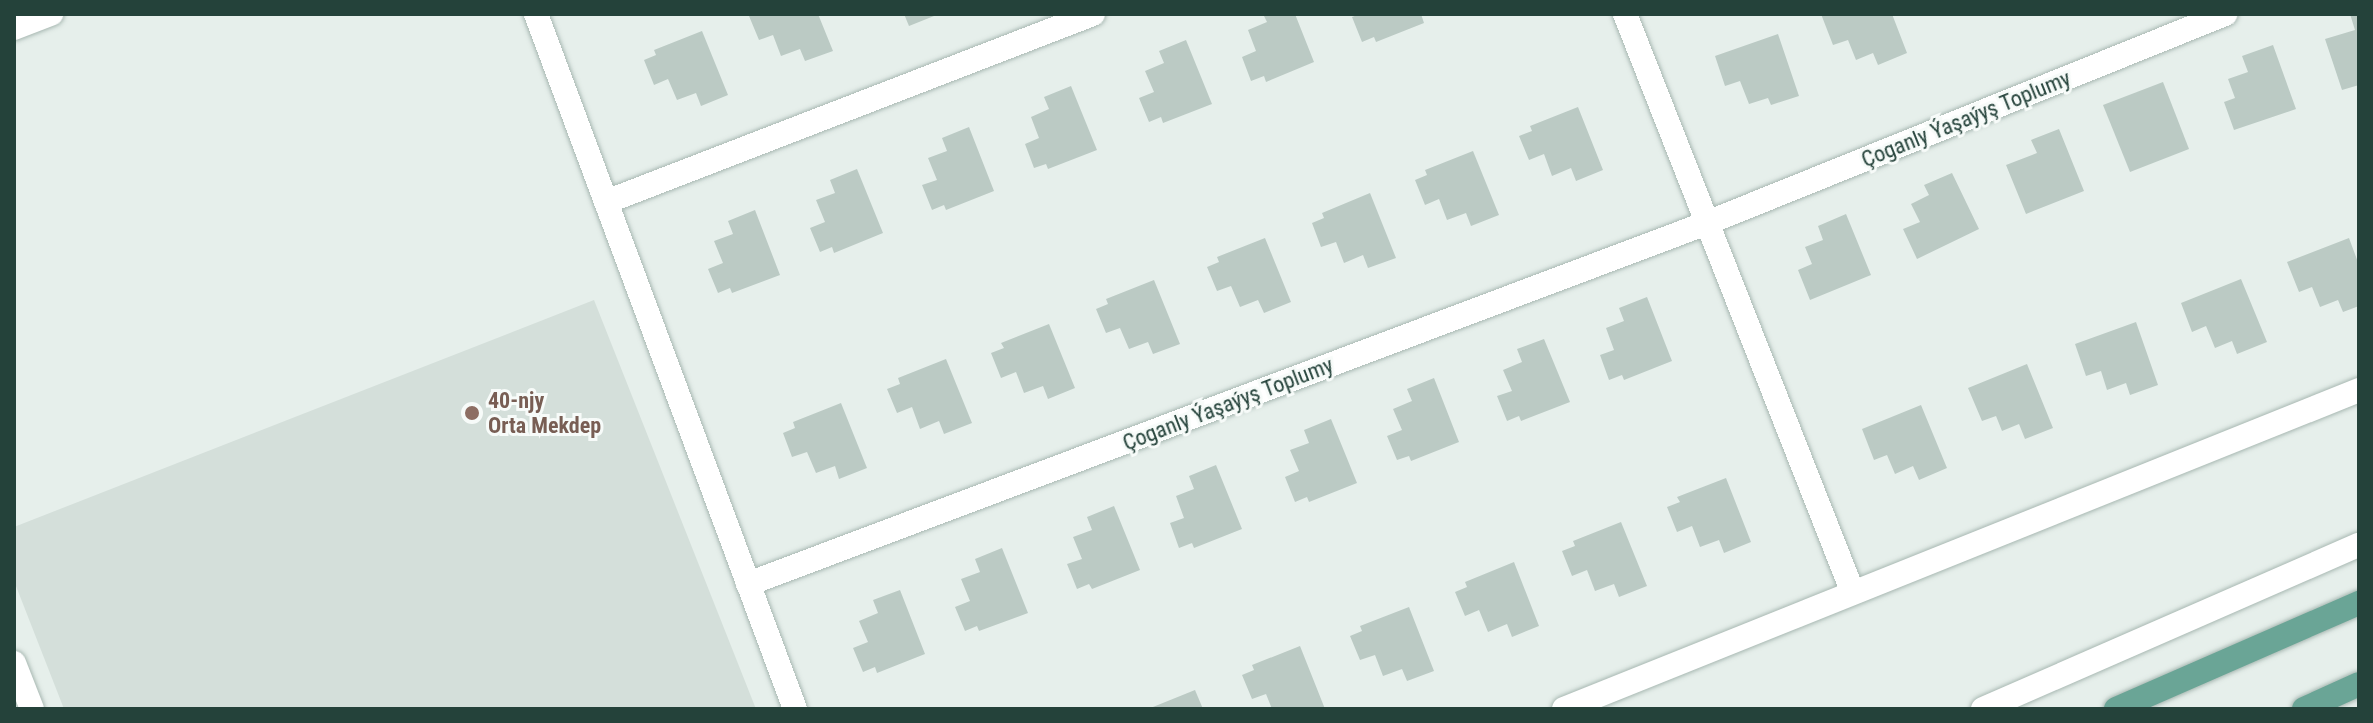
<!DOCTYPE html>
<html>
<head>
<meta charset="utf-8">
<style>
  body { margin:0 }
  #map { position:relative; width:2373px; height:723px; overflow:hidden; background:#e6efeb; font-family:"Roboto Condensed",sans-serif }
  div>[style] { position:absolute }
  .built>* { inset:0; background:#d4dfda }
  .building>* { inset:0; background:#bbcac4 }
  .roads { filter:drop-shadow(0 0 2px #a8b8b2) drop-shadow(0 0 2px #a8b8b2) }
  .street>* { height:24px; margin:-12px; padding:0 12px; transform-origin:12px; border-radius:12px; background:#fff }
  .primary>* { height:24px; margin:-12px; padding:0 12px; transform-origin:12px; border-radius:12px; background:#6aa596 }
  .dots>* { width:22px; height:22px; translate:-50% -50%; box-sizing:border-box; border:4px solid #f7fbf9; border-radius:50% }
  span { translate:-50% -50%; white-space:nowrap; text-align:center; line-height:1.15; -webkit-text-stroke:6px #f7fbf9; paint-order:stroke }
  .street-label { font-size:22px; color:#24423a }
  .education-label { font-size:22px; color:#785e54; font-weight:700 }
  .left { translate:0 -50%; text-align:left }
  .frame { position:absolute; inset:0; border:16px solid #24423a; pointer-events:none }
</style>
</head>
<body>
<div id="map">
  <div class="built">
    <i style="clip-path:polygon(594px 300px,756px 709px,64px 709px,14px 581px,14px 527px)"></i>
  </div>
  <div class="building">
    <i style="clip-path:polygon(818px 14px,833px 51px,805px 61px,800px 49px,781px 56px,773px 35px,759px 40px,749px 16px)"></i>
    <i style="clip-path:polygon(904px 14px,939px 14px,909px 26px)"></i>
    <i style="clip-path:polygon(1263px 14px,1295px 14px,1314px 62px,1266px 82px,1264px 76px,1251px 81px,1242px 57px,1256px 51px,1248px 30px,1267px 22px)"></i>
    <i style="clip-path:polygon(1360px 14px,1421px 14px,1424px 23px,1376px 42px,1374px 37px,1362px 42px,1352px 17px)"></i>
    <i style="clip-path:polygon(1821px 14px,1892px 14px,1907px 53px,1878px 65px,1873px 53px,1856px 60px,1848px 40px,1833px 45px)"></i>
    <i style="clip-path:polygon(2350px 14px,2359px 14px,2359px 85px,2342px 90px,2325px 39px,2355px 30px)"></i>
    <i style="clip-path:polygon(702px 31px,728px 95px,701px 106px,696px 93px,677px 100px,668px 79px,654px 85px,644px 60px,656px 55px,654px 50px)"></i>
    <i style="clip-path:polygon(1778px 34px,1799px 96px,1771px 105px,1768px 98px,1749px 104px,1740px 81px,1725px 86px,1715px 56px)"></i>
    <i style="clip-path:polygon(1186px 40px,1212px 104px,1163px 123px,1161px 117px,1149px 122px,1139px 98px,1154px 92px,1145px 71px,1164px 63px,1159px 51px)"></i>
    <i style="clip-path:polygon(2273px 45px,2296px 109px,2234px 130px,2224px 102px,2235px 98px,2228px 79px,2248px 72px,2242px 56px)"></i>
    <i style="clip-path:polygon(2163px 82px,2189px 149px,2130px 172px,2103px 105px)"></i>
    <i style="clip-path:polygon(1071px 86px,1097px 150px,1048px 169px,1046px 164px,1034px 168px,1025px 144px,1039px 138px,1031px 117px,1049px 109px,1044px 97px)"></i>
    <i style="clip-path:polygon(1578px 107px,1603px 170px,1576px 181px,1571px 168px,1552px 176px,1544px 154px,1529px 160px,1519px 136px,1532px 131px,1530px 126px)"></i>
    <i style="clip-path:polygon(969px 127px,994px 191px,946px 210px,944px 205px,932px 210px,922px 185px,937px 180px,928px 158px,947px 151px,942px 138px)"></i>
    <i style="clip-path:polygon(2059px 129px,2084px 191px,2026px 214px,2006px 165px,2037px 153px,2031px 140px)"></i>
    <i style="clip-path:polygon(1473px 151px,1499px 215px,1471px 226px,1466px 213px,1447px 220px,1439px 199px,1425px 205px,1415px 180px,1427px 175px,1425px 170px)"></i>
    <i style="clip-path:polygon(857px 169px,883px 233px,834px 253px,832px 247px,820px 252px,810px 228px,825px 222px,816px 200px,835px 193px,830px 180px)"></i>
    <i style="clip-path:polygon(1952px 173px,1979px 229px,1917px 259px,1903px 229px,1920px 222px,1911px 204px,1929px 195px,1924px 185px)"></i>
    <i style="clip-path:polygon(1370px 193px,1396px 258px,1368px 268px,1363px 255px,1344px 263px,1336px 242px,1321px 247px,1312px 223px,1324px 218px,1322px 213px)"></i>
    <i style="clip-path:polygon(755px 210px,780px 275px,732px 293px,730px 288px,718px 293px,708px 269px,723px 263px,714px 241px,733px 234px,728px 221px)"></i>
    <i style="clip-path:polygon(1846px 214px,1871px 275px,1810px 300px,1798px 270px,1812px 264px,1805px 247px,1823px 240px,1818px 226px)"></i>
    <i style="clip-path:polygon(1265px 238px,1291px 302px,1264px 313px,1258px 300px,1240px 307px,1231px 286px,1217px 291px,1207px 267px,1219px 262px,1217px 257px)"></i>
    <i style="clip-path:polygon(2349px 238px,2359px 265px,2359px 306px,2343px 312px,2338px 300px,2320px 307px,2312px 287px,2299px 292px,2287px 262px)"></i>
    <i style="clip-path:polygon(2241px 279px,2267px 342px,2237px 354px,2232px 341px,2215px 348px,2206px 326px,2192px 332px,2181px 303px)"></i>
    <i style="clip-path:polygon(1154px 280px,1180px 344px,1153px 354px,1148px 342px,1129px 349px,1120px 328px,1106px 333px,1096px 309px,1108px 304px,1106px 299px)"></i>
    <i style="clip-path:polygon(1647px 297px,1672px 361px,1624px 380px,1622px 375px,1609px 380px,1600px 355px,1614px 350px,1606px 328px,1624px 321px,1619px 308px)"></i>
    <i style="clip-path:polygon(2136px 322px,2158px 385px,2130px 395px,2126px 383px,2107px 390px,2101px 371px,2086px 376px,2075px 344px)"></i>
    <i style="clip-path:polygon(1049px 324px,1075px 388px,1048px 399px,1043px 386px,1024px 393px,1016px 372px,1001px 378px,991px 353px,1004px 348px,1001px 343px)"></i>
    <i style="clip-path:polygon(1544px 339px,1570px 402px,1521px 421px,1519px 416px,1507px 421px,1497px 396px,1512px 391px,1503px 370px,1522px 362px,1517px 349px)"></i>
    <i style="clip-path:polygon(946px 359px,972px 423px,944px 434px,939px 421px,920px 429px,912px 407px,897px 413px,887px 389px,900px 384px,898px 378px)"></i>
    <i style="clip-path:polygon(2027px 364px,2053px 428px,2025px 439px,2019px 424px,2002px 431px,1996px 416px,1982px 421px,1968px 388px)"></i>
    <i style="clip-path:polygon(1434px 378px,1459px 442px,1411px 461px,1409px 456px,1397px 460px,1387px 436px,1402px 430px,1393px 409px,1412px 401px,1407px 389px)"></i>
    <i style="clip-path:polygon(841px 403px,867px 468px,839px 479px,835px 466px,816px 473px,807px 452px,792px 457px,783px 433px,795px 428px,793px 422px)"></i>
    <i style="clip-path:polygon(1921px 405px,1947px 468px,1919px 480px,1913px 466px,1895px 474px,1887px 455px,1874px 460px,1862px 429px)"></i>
    <i style="clip-path:polygon(1331px 419px,1357px 483px,1309px 502px,1307px 497px,1295px 502px,1285px 477px,1299px 471px,1290px 450px,1309px 443px,1304px 430px)"></i>
    <i style="clip-path:polygon(1216px 465px,1242px 529px,1194px 548px,1192px 543px,1179px 548px,1170px 523px,1184px 518px,1176px 496px,1194px 489px,1189px 476px)"></i>
    <i style="clip-path:polygon(1726px 478px,1751px 542px,1724px 553px,1719px 540px,1700px 547px,1692px 526px,1677px 532px,1667px 507px,1680px 502px,1677px 497px)"></i>
    <i style="clip-path:polygon(1114px 506px,1140px 570px,1092px 589px,1089px 584px,1077px 589px,1067px 564px,1082px 559px,1073px 537px,1092px 530px,1087px 517px)"></i>
    <i style="clip-path:polygon(1621px 522px,1647px 586px,1619px 597px,1614px 584px,1595px 591px,1587px 570px,1572px 576px,1562px 551px,1575px 546px,1573px 541px)"></i>
    <i style="clip-path:polygon(1002px 548px,1028px 613px,979px 631px,977px 626px,965px 631px,955px 607px,970px 601px,961px 579px,980px 572px,975px 559px)"></i>
    <i style="clip-path:polygon(1514px 562px,1539px 626px,1512px 637px,1507px 624px,1488px 632px,1479px 610px,1465px 616px,1455px 592px,1467px 587px,1465px 582px)"></i>
    <i style="clip-path:polygon(900px 590px,925px 654px,877px 673px,875px 667px,863px 672px,853px 648px,868px 642px,859px 621px,878px 613px,873px 600px)"></i>
    <i style="clip-path:polygon(1409px 607px,1434px 671px,1407px 681px,1402px 669px,1383px 676px,1375px 655px,1360px 660px,1350px 636px,1362px 631px,1360px 626px)"></i>
    <i style="clip-path:polygon(1300px 646px,1325px 709px,1272px 709px,1266px 694px,1252px 699px,1242px 675px,1254px 670px,1252px 665px)"></i>
    <i style="clip-path:polygon(1195px 690px,1203px 709px,1148px 709px)"></i>
  </div>
  <div class="roads">
    <div class="street">
      <i style="left:536px;top:14px;width:742px;rotate:69.56deg"></i>
      <i style="left:1625px;top:14px;width:622px;rotate:68.51deg"></i>
      <i style="left:14px;top:28px;width:40px;rotate:-21deg"></i>
      <i style="left:606px;top:202px;width:522px;rotate:-21.11deg"></i>
      <i style="left:748px;top:584px;width:1025px;rotate:-20.63deg"></i>
      <i style="left:1707px;top:223px;width:559px;rotate:-21.97deg"></i>
      <i style="left:14px;top:663px;width:49px;rotate:68.6deg"></i>
      <i style="left:1564px;top:709px;width:857px;rotate:-21.86deg"></i>
      <i style="left:1983px;top:709px;width:410px;rotate:-23.6deg"></i>
    </div>
    <div class="primary">
      <i style="left:2116px;top:709px;width:265px;rotate:-23.6deg"></i>
      <i style="left:2304px;top:709px;width:60px;rotate:-24.4deg"></i>
    </div>
  </div>
  <div class="dots">
    <i style="left:472px;top:413px;background:#8d6e63"></i>
  </div>
  <div class="street-label">
    <span style="left:1966px;top:119px;rotate:-22deg">Çoganly Ýaşaýyş Toplumy</span>
    <span style="left:1228px;top:404px;rotate:-21deg">Çoganly Ýaşaýyş Toplumy</span>
  </div>
  <div class="education-label">
    <span class="left" style="left:488px;top:413px">40-njy<br>Orta Mekdep</span>
  </div>
  <div class="frame"></div>
</div>
</body>
</html>
